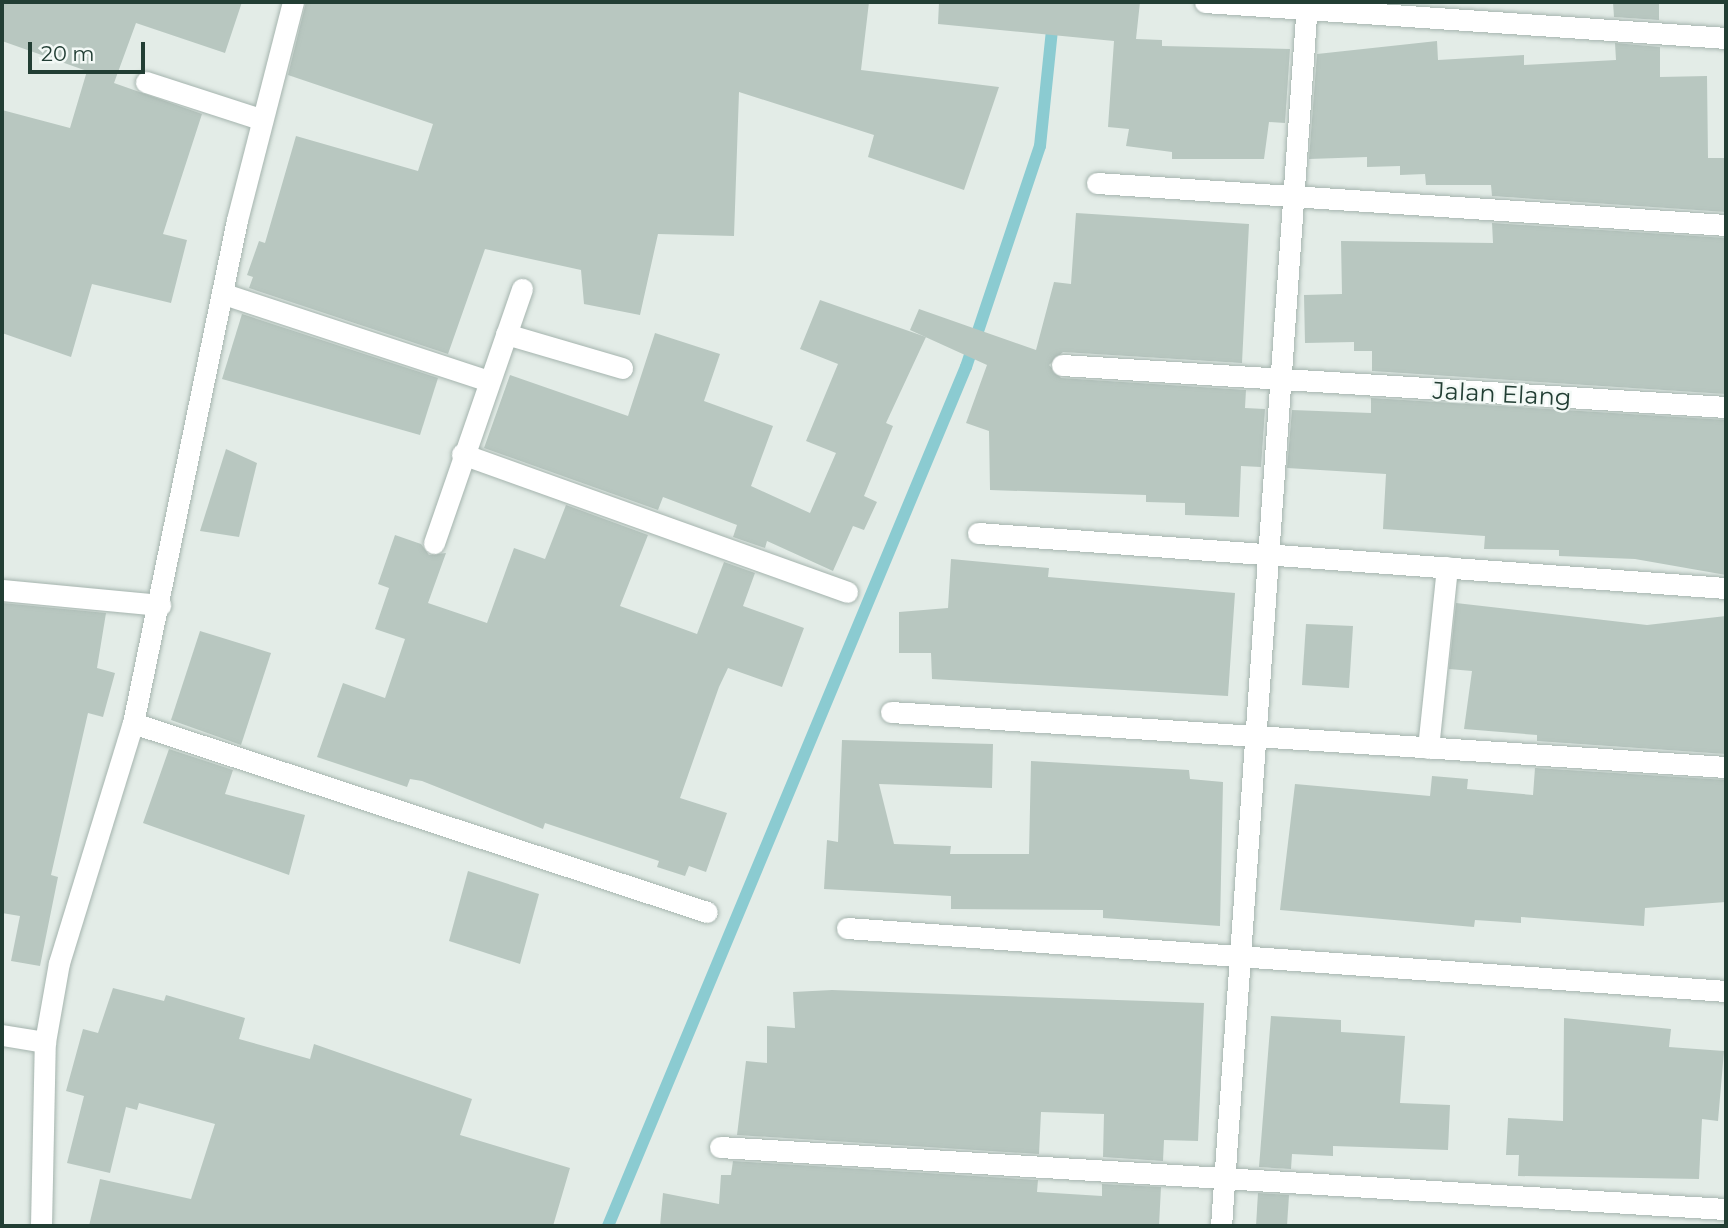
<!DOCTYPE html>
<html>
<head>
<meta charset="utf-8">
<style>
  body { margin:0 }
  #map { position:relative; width:1728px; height:1228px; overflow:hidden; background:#e3ece7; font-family:Montserrat,sans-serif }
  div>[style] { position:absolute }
  .stream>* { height:12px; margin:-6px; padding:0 6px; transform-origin:6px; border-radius:6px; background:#8bcbd1 }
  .building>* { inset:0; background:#b8c7c0 }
  .roads { filter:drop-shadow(0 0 2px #a5b4ae) drop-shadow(0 0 2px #a5b4ae) }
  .minor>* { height:21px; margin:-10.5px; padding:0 10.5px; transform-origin:10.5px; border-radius:10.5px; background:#fff }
  .tertiary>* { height:21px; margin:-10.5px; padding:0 10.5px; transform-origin:10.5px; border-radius:10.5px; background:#fff }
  span { translate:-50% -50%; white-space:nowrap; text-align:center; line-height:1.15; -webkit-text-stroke:5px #f3f9f6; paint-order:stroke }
  .street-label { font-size:24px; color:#223e34 }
  .frame { position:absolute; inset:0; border:4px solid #223e34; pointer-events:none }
  .scale { position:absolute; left:28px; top:42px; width:117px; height:32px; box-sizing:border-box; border:4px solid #223e34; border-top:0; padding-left:9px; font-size:21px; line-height:24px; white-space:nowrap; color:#223e34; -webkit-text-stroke:5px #f3f9f6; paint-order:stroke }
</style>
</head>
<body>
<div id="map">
  <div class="stream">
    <i style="left:608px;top:1226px;width:931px;rotate:-67.38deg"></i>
    <i style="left:966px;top:367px;width:233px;rotate:-71.5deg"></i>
    <i style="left:1040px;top:146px;width:145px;rotate:-84.1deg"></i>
  </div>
  <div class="building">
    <i style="clip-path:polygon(2px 2px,242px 2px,225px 53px,136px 23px,114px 83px,202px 114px,163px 234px,187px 240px,171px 303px,92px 284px,71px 357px,2px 333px,2px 110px,70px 128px,87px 71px,2px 41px)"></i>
    <i style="clip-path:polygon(306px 2px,869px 2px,861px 70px,999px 87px,964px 190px,868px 157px,874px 135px,739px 92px,734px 236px,658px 234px,640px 315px,584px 304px,581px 270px,485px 249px,448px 354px,249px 288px,253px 277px,247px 275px,259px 241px,265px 243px,296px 136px,418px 171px,433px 124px,288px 75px)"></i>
    <i style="clip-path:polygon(939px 2px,1140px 2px,1136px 39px,1162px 40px,1162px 46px,1290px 49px,1285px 123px,1269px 122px,1264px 159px,1172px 159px,1172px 152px,1126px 146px,1129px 129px,1108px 127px,1114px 41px,938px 24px)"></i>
    <i style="clip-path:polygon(1613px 2px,1659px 2px,1659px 20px,1614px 17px)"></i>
    <i style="clip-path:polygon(1437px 41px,1438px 60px,1524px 55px,1524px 65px,1616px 60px,1615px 43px,1660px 47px,1660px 77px,1707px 76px,1708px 158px,1726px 158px,1726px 212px,1492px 196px,1491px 185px,1426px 185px,1425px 174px,1400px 175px,1400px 166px,1367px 167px,1367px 157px,1309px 159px,1317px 54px)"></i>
    <i style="clip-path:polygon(1076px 213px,1249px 224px,1242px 363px,1063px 352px,1049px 365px,1061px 378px,1246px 390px,1245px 408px,1265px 409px,1261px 467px,1241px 466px,1239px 517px,1185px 515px,1185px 503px,1146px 502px,1146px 495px,990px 490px,989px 431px,966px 423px,987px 365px,910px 330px,919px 309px,1036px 350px,1054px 282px,1071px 284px)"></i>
    <i style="clip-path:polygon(1492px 223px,1726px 238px,1726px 394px,1372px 371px,1372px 351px,1354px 351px,1354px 342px,1305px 343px,1304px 295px,1342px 294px,1341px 241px,1493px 243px)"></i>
    <i style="clip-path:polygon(820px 300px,926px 337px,886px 423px,893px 426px,864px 496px,877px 502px,864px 530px,853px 526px,833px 571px,767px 541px,765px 548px,733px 537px,737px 525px,663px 497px,658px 510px,484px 448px,510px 375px,628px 416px,655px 333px,720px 354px,704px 401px,773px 426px,751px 486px,810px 513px,836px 453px,806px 441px,838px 364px,800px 349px)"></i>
    <i style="clip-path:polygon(242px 314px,438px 378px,420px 435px,222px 379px)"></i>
    <i style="clip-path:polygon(1371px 398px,1726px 420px,1726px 575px,1635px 559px,1559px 556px,1559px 550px,1484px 549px,1485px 536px,1383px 529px,1386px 474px,1287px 468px,1292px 410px,1371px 413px)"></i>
    <i style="clip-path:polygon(226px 449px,257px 463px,239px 537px,200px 531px)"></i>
    <i style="clip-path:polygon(566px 505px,648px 535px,620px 606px,697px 634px,724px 562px,755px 573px,743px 606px,804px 628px,782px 687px,728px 668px,719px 687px,680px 798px,727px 813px,706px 872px,689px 866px,685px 876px,657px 867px,659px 861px,545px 823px,543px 829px,422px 781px,410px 779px,407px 787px,317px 757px,343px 683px,385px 698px,405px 639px,375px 629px,389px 588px,378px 584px,395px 535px,421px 544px,429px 555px,446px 553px,428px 603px,487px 623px,514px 548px,545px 559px)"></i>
    <i style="clip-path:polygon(951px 559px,1049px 568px,1048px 577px,1235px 593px,1228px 696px,932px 679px,931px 653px,899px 653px,899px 612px,948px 608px)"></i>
    <i style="clip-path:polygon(2px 603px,106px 613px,97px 668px,115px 673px,103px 717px,88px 713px,51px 875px,58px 877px,40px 966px,11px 961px,20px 916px,2px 913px)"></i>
    <i style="clip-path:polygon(1456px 603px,1647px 625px,1726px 616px,1726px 754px,1537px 741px,1537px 735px,1464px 729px,1472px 671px,1449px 669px)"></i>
    <i style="clip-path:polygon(1306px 624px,1353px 626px,1349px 688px,1302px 685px)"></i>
    <i style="clip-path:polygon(200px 631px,271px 653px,241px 745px,171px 720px)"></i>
    <i style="clip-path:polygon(842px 740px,993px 744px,992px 788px,879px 784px,894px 844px,951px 846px,950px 854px,1029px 854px,1031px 761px,1189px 770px,1190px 779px,1223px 782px,1220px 926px,1103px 918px,1103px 910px,951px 909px,951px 896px,824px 889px,827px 840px,838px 842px)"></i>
    <i style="clip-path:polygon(169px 749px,233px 770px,225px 794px,305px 815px,289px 875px,143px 823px)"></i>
    <i style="clip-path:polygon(1535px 768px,1726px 780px,1726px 902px,1645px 908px,1644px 926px,1521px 917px,1521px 923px,1475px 920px,1474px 927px,1280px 910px,1295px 784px,1430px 796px,1432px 776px,1468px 779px,1467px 789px,1533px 795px)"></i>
    <i style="clip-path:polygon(468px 871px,539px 894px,520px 964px,449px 941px)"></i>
    <i style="clip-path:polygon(113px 988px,164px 1001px,166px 995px,245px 1018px,239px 1039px,310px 1059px,314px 1044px,472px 1099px,460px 1135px,570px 1168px,553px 1226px,89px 1226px,100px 1179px,191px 1199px,215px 1124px,139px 1103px,137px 1110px,126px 1107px,110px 1173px,67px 1163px,84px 1096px,66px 1091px,83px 1029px,98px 1033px)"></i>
    <i style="clip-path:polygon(832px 990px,1204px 1003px,1198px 1141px,1164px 1140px,1163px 1161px,1103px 1157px,1104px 1114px,1041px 1112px,1039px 1154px,737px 1135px,746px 1061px,767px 1063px,767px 1026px,795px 1028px,793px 992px)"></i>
    <i style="clip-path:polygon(1271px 1016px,1341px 1020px,1341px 1032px,1405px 1036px,1400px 1103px,1450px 1105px,1448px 1150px,1333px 1146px,1333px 1156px,1292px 1154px,1291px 1169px,1259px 1167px)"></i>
    <i style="clip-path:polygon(1564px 1018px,1671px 1029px,1669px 1047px,1724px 1051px,1718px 1121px,1702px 1119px,1699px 1179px,1518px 1176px,1519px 1155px,1506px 1155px,1508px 1118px,1563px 1121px)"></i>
    <i style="clip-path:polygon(733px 1161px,1038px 1180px,1037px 1192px,1102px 1196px,1102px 1184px,1161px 1187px,1159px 1226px,660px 1226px,663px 1193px,719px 1204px,721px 1175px,731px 1175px)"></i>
    <i style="clip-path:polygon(1258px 1193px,1289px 1195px,1287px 1226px,1256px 1226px)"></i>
  </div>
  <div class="roads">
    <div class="minor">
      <i style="left:1205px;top:2px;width:522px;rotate:3.95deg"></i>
      <i style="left:146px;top:82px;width:120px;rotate:18deg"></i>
      <i style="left:1097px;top:183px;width:630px;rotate:3.82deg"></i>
      <i style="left:224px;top:294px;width:279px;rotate:18.2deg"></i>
      <i style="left:506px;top:334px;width:121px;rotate:16.3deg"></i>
      <i style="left:1062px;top:365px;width:665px;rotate:3.62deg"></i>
      <i style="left:462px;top:454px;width:409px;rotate:19.7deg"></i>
      <i style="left:978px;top:533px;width:750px;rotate:4.21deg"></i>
      <i style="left:434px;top:543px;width:269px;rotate:-70.9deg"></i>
      <i style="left:2px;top:590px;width:159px;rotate:5.4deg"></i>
      <i style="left:891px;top:712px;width:837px;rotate:3.77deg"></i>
      <i style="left:133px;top:723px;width:604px;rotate:18.23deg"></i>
      <i style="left:1428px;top:748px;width:182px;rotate:-84deg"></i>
      <i style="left:847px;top:928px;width:881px;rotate:4.1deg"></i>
      <i style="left:2px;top:1035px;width:44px;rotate:9.2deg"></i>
      <i style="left:720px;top:1147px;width:1008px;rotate:3.53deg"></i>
      <i style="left:1221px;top:1226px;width:1227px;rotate:-85.98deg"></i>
    </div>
    <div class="tertiary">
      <i style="left:41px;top:1226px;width:184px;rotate:-88.8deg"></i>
      <i style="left:45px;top:1042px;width:80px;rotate:-80deg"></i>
      <i style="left:59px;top:963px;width:251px;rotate:-72.9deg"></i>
      <i style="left:133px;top:723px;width:514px;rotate:-78.32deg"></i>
      <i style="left:237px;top:220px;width:225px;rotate:-75.6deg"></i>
    </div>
  </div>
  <div class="street-label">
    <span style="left:1502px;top:394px;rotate:3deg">Jalan Elang</span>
  </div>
  <div class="frame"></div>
  <div class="scale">20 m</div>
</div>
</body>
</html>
